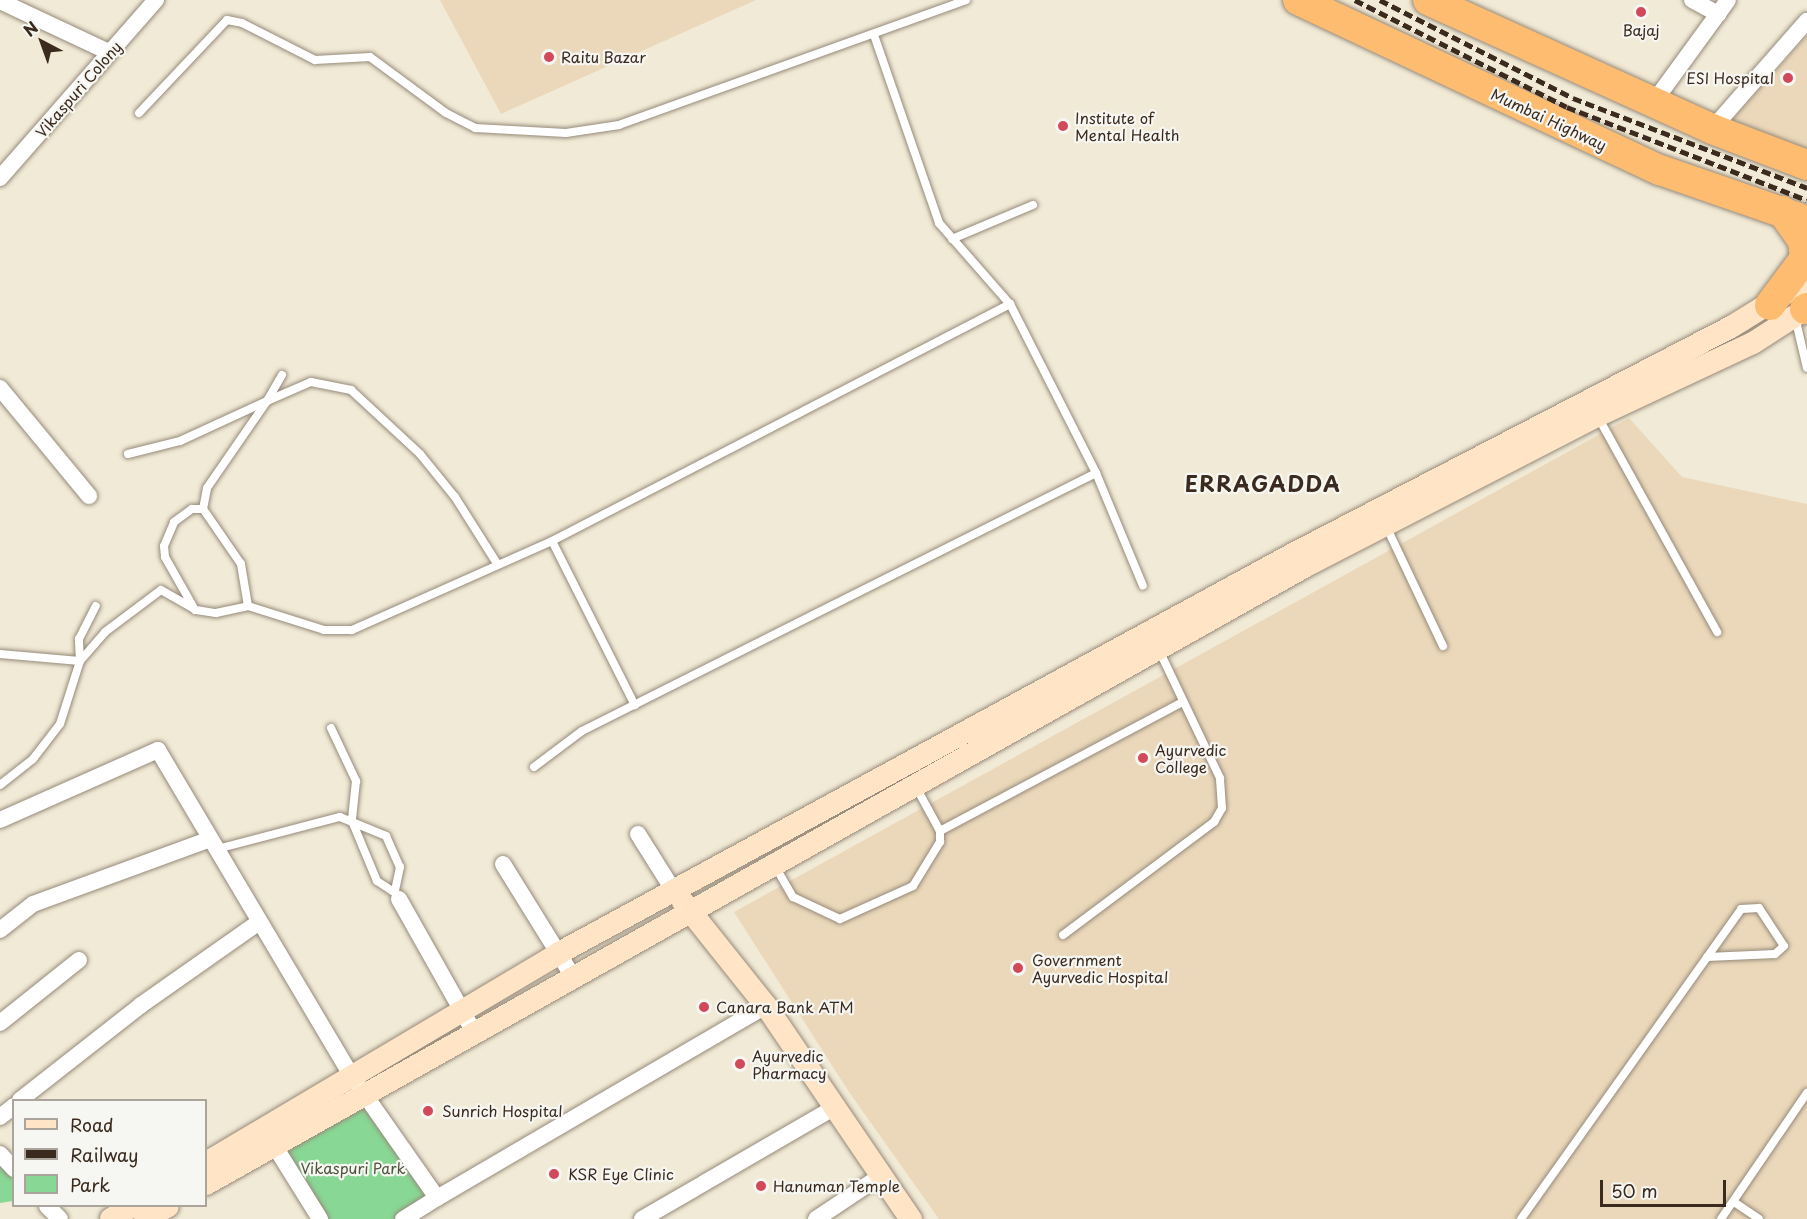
<!DOCTYPE html>
<html>
<head>
<meta charset="utf-8">
<style>
  body { margin:0 }
  #map { position:relative; width:1807px; height:1219px; overflow:hidden; background:#f1ead6; font-family:"Playpen Sans",sans-serif }
  div>[style] { position:absolute }
  .built>* { inset:0; background:#ebd8ba }
  .green>* { inset:0; background:#89d795 }
  .roads { filter:drop-shadow(0 0 2px #968a7a) drop-shadow(0 0 2px #968a7a) }
  .lane>* { height:8px; margin:-4px; padding:0 4px; transform-origin:4px; border-radius:4px; background:#fff }
  .street>* { height:16px; margin:-8px; padding:0 8px; transform-origin:8px; border-radius:8px; background:#fff }
  .secondary>* { height:22px; margin:-11px; padding:0 11px; transform-origin:11px; border-radius:11px; background:#ffe4c6 }
  .highway>* { height:30px; margin:-15px; padding:0 15px; transform-origin:15px; border-radius:15px; background:#febc70 }
  .rail>* { height:4.5px; margin-top:-2.25px; transform-origin:0; background:repeating-linear-gradient(90deg,#3b2a1e 0 9px,transparent 0 13.5px) }
  .dots>* { width:16px; height:16px; translate:-50% -50%; box-sizing:border-box; border:3px solid #f6f6f2; border-radius:50% }
  span { translate:-50% -50%; white-space:nowrap; text-align:center; line-height:1.15; -webkit-text-stroke:4.5px #f6f6f2; paint-order:stroke }
  .poi-label { font-size:15px; color:#3b2a1e }
  .left { translate:0 -50%; text-align:left }
  .right { translate:-100% -50%; text-align:right }
  .street-label { font-size:15px; color:#3b2a1e }
  .park-label { font-size:15px; color:#4e553c }
  .district-label { font-size:21px; color:#3b2a1e; font-weight:700; letter-spacing:1.5px }
  .legend { position:absolute; left:12px; top:1099px; width:195px; height:108px; box-sizing:border-box; background:#f6f6f2; border:2px solid #aba49d; margin:0; padding:8px 10px; list-style:none; font-size:18px; color:#3b2a1e }
  .legend li { display:flex; align-items:center; gap:12px; height:30px }
  .legend b { width:30px; border:2px solid #aba49d }
  .north { position:absolute; left:12px; top:12px; width:60px; height:60px; -webkit-text-stroke:4px #f6f6f2; paint-order:stroke; rotate:319deg; font-size:16px; font-weight:700; line-height:24px; text-align:center; color:#3b2a1e }
  .north::after { content:''; display:block; margin:auto; width:21px; height:27px; background:#3b2a1e; clip-path:polygon(50% 0,100% 100%,50% 72%,0 100%) }
  .scale { position:absolute; left:1600px; top:1180px; width:126px; height:27px; box-sizing:border-box; border:3px solid #3b2a1e; border-top:0; padding-left:8px; font-size:18px; line-height:21px; white-space:nowrap; color:#3b2a1e; -webkit-text-stroke:4px #f6f6f2; paint-order:stroke }
</style>
</head>
<body>
<div id="map">
  <div class="built">
    <i style="clip-path:polygon(440px 0,756px 0,501px 114px)"></i>
    <i style="clip-path:polygon(1807px 36px,1807px 152px,1732px 120px)"></i>
    <i style="clip-path:polygon(1629px 418px,1682px 477px,1807px 504px,1807px 1219px,939px 1219px,849px 1092px,734px 912px)"></i>
  </div>
  <div class="green">
    <i style="clip-path:polygon(368px 1101px,434px 1196px,396px 1219px,323px 1219px,281px 1150px)"></i>
    <i style="clip-path:polygon(0 1164px,13px 1175px,13px 1201px,0 1203px)"></i>
  </div>
  <div class="roads">
    <div class="lane">
      <i style="left:874px;top:35px;width:199px;rotate:70.9deg"></i>
      <i style="left:939px;top:223px;width:108px;rotate:48.8deg"></i>
      <i style="left:1010px;top:304px;width:190px;rotate:63deg"></i>
      <i style="left:1096px;top:473px;width:122px;rotate:67.4deg"></i>
      <i style="left:139px;top:113px;width:128px;rotate:-46.6deg"></i>
      <i style="left:227px;top:20px;width:15px;rotate:11deg"></i>
      <i style="left:242px;top:23px;width:82px;rotate:26.9deg"></i>
      <i style="left:315px;top:60px;width:55px;rotate:-3.1deg"></i>
      <i style="left:370px;top:57px;width:94px;rotate:36.4deg"></i>
      <i style="left:446px;top:113px;width:33px;rotate:27deg"></i>
      <i style="left:475px;top:128px;width:91px;rotate:3.1deg"></i>
      <i style="left:566px;top:133px;width:54px;rotate:-8.6deg"></i>
      <i style="left:619px;top:125px;width:369px;rotate:-19.8deg"></i>
      <i style="left:952px;top:239px;width:88px;rotate:-22.8deg"></i>
      <i style="left:1795px;top:317px;width:52px;rotate:76.8deg"></i>
      <i style="left:1598px;top:417px;width:246px;rotate:61deg"></i>
      <i style="left:128px;top:454px;width:54px;rotate:-14deg"></i>
      <i style="left:180px;top:441px;width:96px;rotate:-24.7deg"></i>
      <i style="left:267px;top:401px;width:30px;rotate:-60deg"></i>
      <i style="left:1386px;top:526px;width:133px;rotate:64.6deg"></i>
      <i style="left:552px;top:541px;width:184px;rotate:63.2deg"></i>
      <i style="left:248px;top:606px;width:43px;rotate:-99.5deg"></i>
      <i style="left:241px;top:564px;width:67px;rotate:-124.6deg"></i>
      <i style="left:203px;top:509px;width:21px;rotate:-79deg"></i>
      <i style="left:207px;top:488px;width:106px;rotate:-55.4deg"></i>
      <i style="left:267px;top:401px;width:48px;rotate:-23.4deg"></i>
      <i style="left:311px;top:382px;width:41px;rotate:11.3deg"></i>
      <i style="left:351px;top:390px;width:94px;rotate:42.8deg"></i>
      <i style="left:420px;top:454px;width:55px;rotate:50.9deg"></i>
      <i style="left:455px;top:497px;width:80px;rotate:57.7deg"></i>
      <i style="left:195px;top:610px;width:61px;rotate:-119.5deg"></i>
      <i style="left:165px;top:557px;width:11px;rotate:-95deg"></i>
      <i style="left:164px;top:546px;width:26px;rotate:-67deg"></i>
      <i style="left:174px;top:522px;width:22px;rotate:-36deg"></i>
      <i style="left:192px;top:509px;width:11px"></i>
      <i style="left:0;top:654px;width:80px;rotate:5deg"></i>
      <i style="left:80px;top:661px;width:38px;rotate:-49deg"></i>
      <i style="left:105px;top:632px;width:70px;rotate:-36.9deg"></i>
      <i style="left:161px;top:590px;width:40px;rotate:29.7deg"></i>
      <i style="left:196px;top:610px;width:20px;rotate:9deg"></i>
      <i style="left:216px;top:613px;width:33px;rotate:-12deg"></i>
      <i style="left:248px;top:606px;width:80px;rotate:17.5deg"></i>
      <i style="left:324px;top:630px;width:28px"></i>
      <i style="left:352px;top:630px;width:219px;rotate:-24deg"></i>
      <i style="left:552px;top:541px;width:516px;rotate:-27.36deg"></i>
      <i style="left:331px;top:728px;width:59px;rotate:64.7deg"></i>
      <i style="left:356px;top:781px;width:39px;rotate:96deg"></i>
      <i style="left:534px;top:767px;width:60px;rotate:-36.9deg"></i>
      <i style="left:582px;top:731px;width:575px;rotate:-26.65deg"></i>
      <i style="left:0;top:785px;width:42px;rotate:-38.2deg"></i>
      <i style="left:33px;top:759px;width:44px;rotate:-52.4deg"></i>
      <i style="left:60px;top:724px;width:66px;rotate:-72.4deg"></i>
      <i style="left:80px;top:661px;width:22px;rotate:-93deg"></i>
      <i style="left:79px;top:639px;width:37px;rotate:-63deg"></i>
      <i style="left:352px;top:821px;width:65px;rotate:67.4deg"></i>
      <i style="left:377px;top:881px;width:24px;rotate:33deg"></i>
      <i style="left:940px;top:831px;width:275px;rotate:-28deg"></i>
      <i style="left:217px;top:849px;width:127px;rotate:-14.6deg"></i>
      <i style="left:340px;top:817px;width:50px;rotate:22.4deg"></i>
      <i style="left:386px;top:836px;width:34px;rotate:66deg"></i>
      <i style="left:400px;top:867px;width:24px;rotate:102deg"></i>
      <i style="left:775px;top:866px;width:36px;rotate:60deg"></i>
      <i style="left:793px;top:897px;width:52px;rotate:25.1deg"></i>
      <i style="left:840px;top:919px;width:80px;rotate:-24.3deg"></i>
      <i style="left:913px;top:886px;width:52px;rotate:-58.5deg"></i>
      <i style="left:940px;top:842px;width:11px;rotate:-90deg"></i>
      <i style="left:940px;top:831px;width:50px;rotate:-118.6deg"></i>
      <i style="left:1063px;top:935px;width:189px;rotate:-36.8deg"></i>
      <i style="left:1214px;top:822px;width:16px;rotate:-60deg"></i>
      <i style="left:1222px;top:808px;width:30px;rotate:-94deg"></i>
      <i style="left:1220px;top:778px;width:142px;rotate:-115.5deg"></i>
      <i style="left:1734px;top:1202px;width:30px;rotate:34deg"></i>
      <i style="left:1521px;top:1219px;width:380px;rotate:-54.6deg"></i>
      <i style="left:1741px;top:909px;width:18px;rotate:-3deg"></i>
      <i style="left:1759px;top:908px;width:45px;rotate:56.7deg"></i>
      <i style="left:1784px;top:946px;width:12px;rotate:138deg"></i>
      <i style="left:1775px;top:954px;width:68px;rotate:177.5deg"></i>
      <i style="left:1721px;top:1219px;width:153px;rotate:-55.7deg"></i>
    </div>
    <div class="street">
      <i style="left:1692px;top:0;width:30px;rotate:28deg"></i>
      <i style="left:0;top:1px;width:120px;rotate:25.1deg"></i>
      <i style="left:1653px;top:103px;width:127px;rotate:-53.9deg"></i>
      <i style="left:1712px;top:129px;width:144px;rotate:-48.7deg"></i>
      <i style="left:0;top:178px;width:237px;rotate:-48.8deg"></i>
      <i style="left:0;top:388px;width:140px;rotate:50.5deg"></i>
      <i style="left:0;top:820px;width:173px;rotate:-23.9deg"></i>
      <i style="left:158px;top:750px;width:378px;rotate:59.3deg"></i>
      <i style="left:351px;top:1075px;width:150px;rotate:55deg"></i>
      <i style="left:437px;top:1198px;width:40px;rotate:148deg"></i>
      <i style="left:638px;top:834px;width:70px;rotate:57.9deg"></i>
      <i style="left:503px;top:864px;width:133px;rotate:58.2deg"></i>
      <i style="left:399px;top:899px;width:153px;rotate:60.6deg"></i>
      <i style="left:0;top:930px;width:42px;rotate:-38.2deg"></i>
      <i style="left:33px;top:904px;width:189px;rotate:-20.1deg"></i>
      <i style="left:0;top:1023px;width:101px;rotate:-38.6deg"></i>
      <i style="left:20px;top:1100px;width:154px;rotate:-38.1deg"></i>
      <i style="left:141px;top:1005px;width:144px;rotate:-35.1deg"></i>
      <i style="left:0;top:1117px;width:18px;rotate:-38deg"></i>
      <i style="left:274px;top:1145px;width:87px;rotate:58.1deg"></i>
      <i style="left:0;top:1154px;width:21px;rotate:47deg"></i>
      <i style="left:437px;top:1198px;width:381px;rotate:-30.3deg"></i>
      <i style="left:47px;top:1206px;width:18px;rotate:45deg"></i>
      <i style="left:642px;top:1219px;width:223px;rotate:-30.1deg"></i>
      <i style="left:816px;top:1219px;width:79px;rotate:-33.7deg"></i>
    </div>
    <div class="secondary">
      <i style="left:683px;top:902px;width:133px;rotate:51.4deg"></i>
      <i style="left:766px;top:1006px;width:258px;rotate:55.8deg"></i>
      <i style="left:206px;top:1163px;width:411px;rotate:-30.7deg"></i>
      <i style="left:559px;top:953px;width:835px;rotate:-28.53deg"></i>
      <i style="left:1293px;top:554px;width:493px;rotate:-27.4deg"></i>
      <i style="left:1731px;top:327px;width:89px;rotate:-31.7deg"></i>
      <i style="left:206px;top:1184px;width:1259px;rotate:-29.33deg"></i>
      <i style="left:1304px;top:567px;width:330px;rotate:-27.3deg"></i>
      <i style="left:1597px;top:416px;width:172px;rotate:-25.1deg"></i>
      <i style="left:1753px;top:343px;width:64px;rotate:-32.9deg"></i>
      <i style="left:111px;top:1219px;width:26px;rotate:-31deg"></i>
      <i style="left:145px;top:1219px;width:26px;rotate:-29deg"></i>
    </div>
    <div class="highway">
      <i style="left:1298px;top:0;width:400px;rotate:25.2deg"></i>
      <i style="left:1660px;top:170px;width:156px;rotate:19.1deg"></i>
      <i style="left:1428px;top:0;width:312px;rotate:24.4deg"></i>
      <i style="left:1712px;top:129px;width:102px;rotate:20.8deg"></i>
      <i style="left:1770px;top:305px;width:59px;rotate:-53.3deg"></i>
      <i style="left:1805px;top:258px;width:17px;rotate:-97deg"></i>
      <i style="left:1803px;top:241px;width:37px;rotate:-125deg"></i>
      <i style="left:1805px;top:309px;width:2px;rotate:-27deg"></i>
    </div>
  </div>
  <div class="rail">
    <i style="left:1355px;top:0;width:237px;rotate:26.8deg"></i>
    <i style="left:1567px;top:107px;width:257px;rotate:21.2deg"></i>
    <i style="left:1380px;top:0;width:216px;rotate:26.9deg"></i>
    <i style="left:1573px;top:98px;width:251px;rotate:21deg"></i>
  </div>
  <div class="dots">
    <i style="left:1641px;top:12px;background:#d1495b"></i>
    <i style="left:549px;top:57px;background:#d1495b"></i>
    <i style="left:1788px;top:78px;background:#d1495b"></i>
    <i style="left:1063px;top:126px;background:#d1495b"></i>
    <i style="left:1143px;top:758px;background:#d1495b"></i>
    <i style="left:1018px;top:968px;background:#d1495b"></i>
    <i style="left:704px;top:1007px;background:#d1495b"></i>
    <i style="left:740px;top:1064px;background:#d1495b"></i>
    <i style="left:428px;top:1111px;background:#d1495b"></i>
    <i style="left:554px;top:1174px;background:#d1495b"></i>
    <i style="left:761px;top:1186px;background:#d1495b"></i>
  </div>
  <div class="poi-label">
    <span style="left:1641px;top:30px">Bajaj</span>
    <span class="left" style="left:561px;top:57px">Raitu Bazar</span>
    <span class="right" style="left:1774px;top:78px">ESI Hospital</span>
    <span class="left" style="left:1075px;top:126px">Institute of<br>Mental Health</span>
    <span class="left" style="left:1155px;top:758px">Ayurvedic<br>College</span>
    <span class="left" style="left:1032px;top:968px">Government<br>Ayurvedic Hospital</span>
    <span class="left" style="left:716px;top:1007px">Canara Bank ATM</span>
    <span class="left" style="left:752px;top:1064px">Ayurvedic<br>Pharmacy</span>
    <span class="left" style="left:442px;top:1111px">Sunrich Hospital</span>
    <span class="left" style="left:568px;top:1174px">KSR Eye Clinic</span>
    <span class="left" style="left:773px;top:1186px">Hanuman Temple</span>
  </div>
  <div class="street-label">
    <span style="left:78px;top:89px;rotate:-49deg">Vikaspuri Colony</span>
    <span style="left:1549px;top:119px;rotate:25deg">Mumbai Highway</span>
  </div>
  <div class="park-label">
    <span style="left:353px;top:1168px">Vikaspuri Park</span>
  </div>
  <div class="district-label">
    <span style="left:1263px;top:483px">ERRAGADDA</span>
  </div>
  <ul class="legend">
  <li><b style="height:8px;background:#ffe4c6"></b>Road</li>
  <li><b style="height:8px;background:#3b2a1e"></b>Railway</li>
  <li><b style="height:16px;background:#89d795"></b>Park</li>
  </ul>
  <div class="north">N</div>
  <div class="scale">50 m</div>
</div>
</body>
</html>
